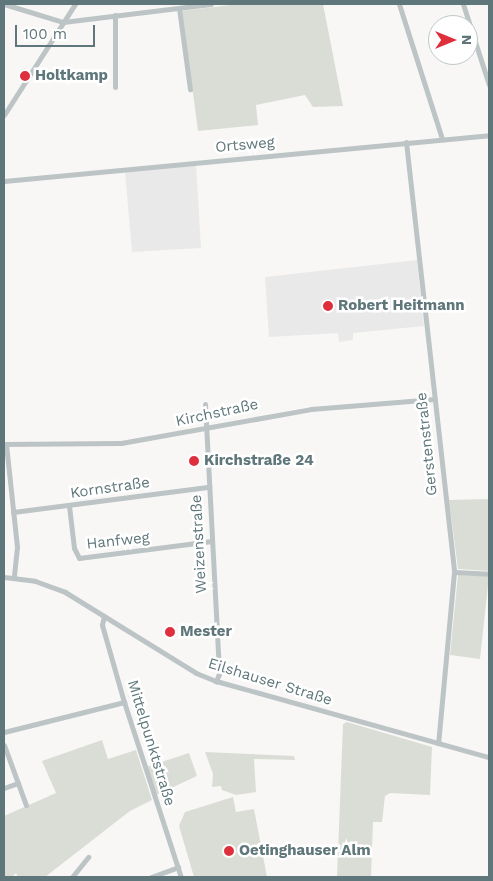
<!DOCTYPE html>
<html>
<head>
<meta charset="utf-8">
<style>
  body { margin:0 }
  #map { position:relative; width:493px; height:881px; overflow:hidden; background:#f8f7f5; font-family:"Work Sans",sans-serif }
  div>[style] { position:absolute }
  .built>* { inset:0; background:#e9e9e9 }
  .green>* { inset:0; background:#daddd5 }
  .minor>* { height:5px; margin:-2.5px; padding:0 2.5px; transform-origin:2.5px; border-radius:2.5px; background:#bdc4c6 }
  .dots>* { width:14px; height:14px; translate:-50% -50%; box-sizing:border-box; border:2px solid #fff; border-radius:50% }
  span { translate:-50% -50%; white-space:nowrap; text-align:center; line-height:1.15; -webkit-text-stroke:5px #fff; paint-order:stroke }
  .poi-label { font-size:15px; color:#5f777a; font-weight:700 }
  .left { translate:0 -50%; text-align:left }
  .street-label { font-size:15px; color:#5f777a }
  .frame { position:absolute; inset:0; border:5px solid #5f777a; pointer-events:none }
  .north { position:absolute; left:428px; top:15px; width:50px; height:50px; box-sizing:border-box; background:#fff; border:1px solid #bfc9ca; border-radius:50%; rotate:90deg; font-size:14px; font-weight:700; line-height:20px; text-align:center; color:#5f777a }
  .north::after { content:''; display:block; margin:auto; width:18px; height:22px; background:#df2f3d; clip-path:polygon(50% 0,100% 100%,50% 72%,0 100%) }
  .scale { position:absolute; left:15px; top:25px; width:80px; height:22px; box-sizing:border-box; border:2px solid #5f777a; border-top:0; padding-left:6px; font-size:15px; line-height:18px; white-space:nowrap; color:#5f777a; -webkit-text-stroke:4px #fff; paint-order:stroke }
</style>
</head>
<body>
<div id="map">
  <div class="built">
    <i style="clip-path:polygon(196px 163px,201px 248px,132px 252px,125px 172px)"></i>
    <i style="clip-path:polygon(417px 260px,424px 326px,353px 333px,353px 340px,339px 342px,338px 333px,269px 337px,265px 277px)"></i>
  </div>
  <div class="green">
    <i style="clip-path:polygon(238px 4px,323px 4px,343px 106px,313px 107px,305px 95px,256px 105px,258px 125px,198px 131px,182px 11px)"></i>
    <i style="clip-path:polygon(489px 499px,489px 571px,458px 569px,449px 500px)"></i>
    <i style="clip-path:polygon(458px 575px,489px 576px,480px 659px,450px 655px)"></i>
    <i style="clip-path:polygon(347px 722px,432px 747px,430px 795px,390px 793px,385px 796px,382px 822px,373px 822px,371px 877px,337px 877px,343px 724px)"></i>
    <i style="clip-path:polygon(102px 740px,108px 759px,136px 750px,152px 800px,130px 811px,45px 877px,18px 877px,16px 873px,12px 877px,4px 877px,4px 816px,56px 793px,42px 761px)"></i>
    <i style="clip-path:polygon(205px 752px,294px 756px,295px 760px,254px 759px,256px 792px,236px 795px,222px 790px,221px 786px,212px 787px,213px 774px)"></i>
    <i style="clip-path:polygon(189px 753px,197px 776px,156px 795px,146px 767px)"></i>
    <i style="clip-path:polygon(233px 797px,236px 812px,254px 809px,267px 877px,194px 877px,179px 826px,185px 812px)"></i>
  </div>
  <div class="minor">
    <i style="left:4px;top:4px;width:62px;rotate:17deg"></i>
    <i style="left:63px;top:22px;width:149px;rotate:-6.9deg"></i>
    <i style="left:399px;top:4px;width:142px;rotate:72.3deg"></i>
    <i style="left:463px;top:4px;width:85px;rotate:72.2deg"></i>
    <i style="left:179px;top:8px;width:82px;rotate:82.3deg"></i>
    <i style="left:115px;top:87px;width:72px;rotate:-90deg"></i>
    <i style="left:4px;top:115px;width:132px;rotate:-57.4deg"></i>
    <i style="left:406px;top:142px;width:433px;rotate:83.6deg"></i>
    <i style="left:454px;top:572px;width:172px;rotate:95.3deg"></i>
    <i style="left:4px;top:181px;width:487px;rotate:-5.4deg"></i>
    <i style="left:205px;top:404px;width:270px;rotate:87deg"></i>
    <i style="left:219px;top:674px;width:8px;rotate:113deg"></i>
    <i style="left:4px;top:444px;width:117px;rotate:-0.5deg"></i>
    <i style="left:121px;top:443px;width:193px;rotate:-10.1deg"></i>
    <i style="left:311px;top:409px;width:124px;rotate:-4.6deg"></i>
    <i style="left:6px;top:444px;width:104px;rotate:83.9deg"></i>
    <i style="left:17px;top:547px;width:31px;rotate:96deg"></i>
    <i style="left:69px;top:506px;width:42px;rotate:83.2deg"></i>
    <i style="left:74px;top:548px;width:11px;rotate:63deg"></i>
    <i style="left:79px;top:558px;width:134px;rotate:-7.3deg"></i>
    <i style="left:13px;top:512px;width:198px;rotate:-7.3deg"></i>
    <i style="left:454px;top:572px;width:35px;rotate:3deg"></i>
    <i style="left:4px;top:577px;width:31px;rotate:7deg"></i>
    <i style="left:35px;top:581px;width:32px;rotate:20deg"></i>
    <i style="left:65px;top:592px;width:154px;rotate:31.7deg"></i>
    <i style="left:196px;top:673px;width:22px;rotate:22deg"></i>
    <i style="left:216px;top:681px;width:283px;rotate:15.6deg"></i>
    <i style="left:104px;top:616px;width:9px;rotate:103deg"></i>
    <i style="left:102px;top:625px;width:80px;rotate:74.1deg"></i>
    <i style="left:124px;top:702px;width:184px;rotate:72deg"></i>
    <i style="left:4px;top:732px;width:124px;rotate:-14deg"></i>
    <i style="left:4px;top:745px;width:64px;rotate:69.9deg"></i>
    <i style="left:4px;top:788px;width:15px;rotate:-20deg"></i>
    <i style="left:72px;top:877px;width:26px;rotate:-51deg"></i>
    <i style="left:151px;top:877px;width:29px;rotate:-20deg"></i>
  </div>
  <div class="dots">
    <i style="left:25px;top:76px;background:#df2f3d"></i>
    <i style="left:328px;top:306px;background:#df2f3d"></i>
    <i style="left:194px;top:461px;background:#df2f3d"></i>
    <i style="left:170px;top:632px;background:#df2f3d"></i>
    <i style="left:229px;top:851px;background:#df2f3d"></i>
  </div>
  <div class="poi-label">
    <span class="left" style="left:35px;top:76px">Holtkamp</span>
    <span class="left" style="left:338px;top:306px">Robert Heitmann</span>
    <span class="left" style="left:204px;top:461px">Kirchstraße 24</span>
    <span class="left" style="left:180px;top:632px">Mester</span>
    <span class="left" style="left:239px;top:851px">Oetinghauser Alm</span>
  </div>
  <div class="street-label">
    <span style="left:245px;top:145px;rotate:-5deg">Ortsweg</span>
    <span style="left:217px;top:413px;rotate:-12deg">Kirchstraße</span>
    <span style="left:427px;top:444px;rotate:-96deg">Gerstenstraße</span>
    <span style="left:110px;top:488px;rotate:-8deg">Kornstraße</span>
    <span style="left:118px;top:541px;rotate:-6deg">Hanfweg</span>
    <span style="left:199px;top:544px;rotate:-93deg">Weizenstraße</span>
    <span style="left:270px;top:682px;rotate:17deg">Eilshauser Straße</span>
    <span style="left:151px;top:743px;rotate:73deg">Mittelpunktstraße</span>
  </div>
  <div class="frame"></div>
  <div class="north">N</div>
  <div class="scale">100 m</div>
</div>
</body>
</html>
